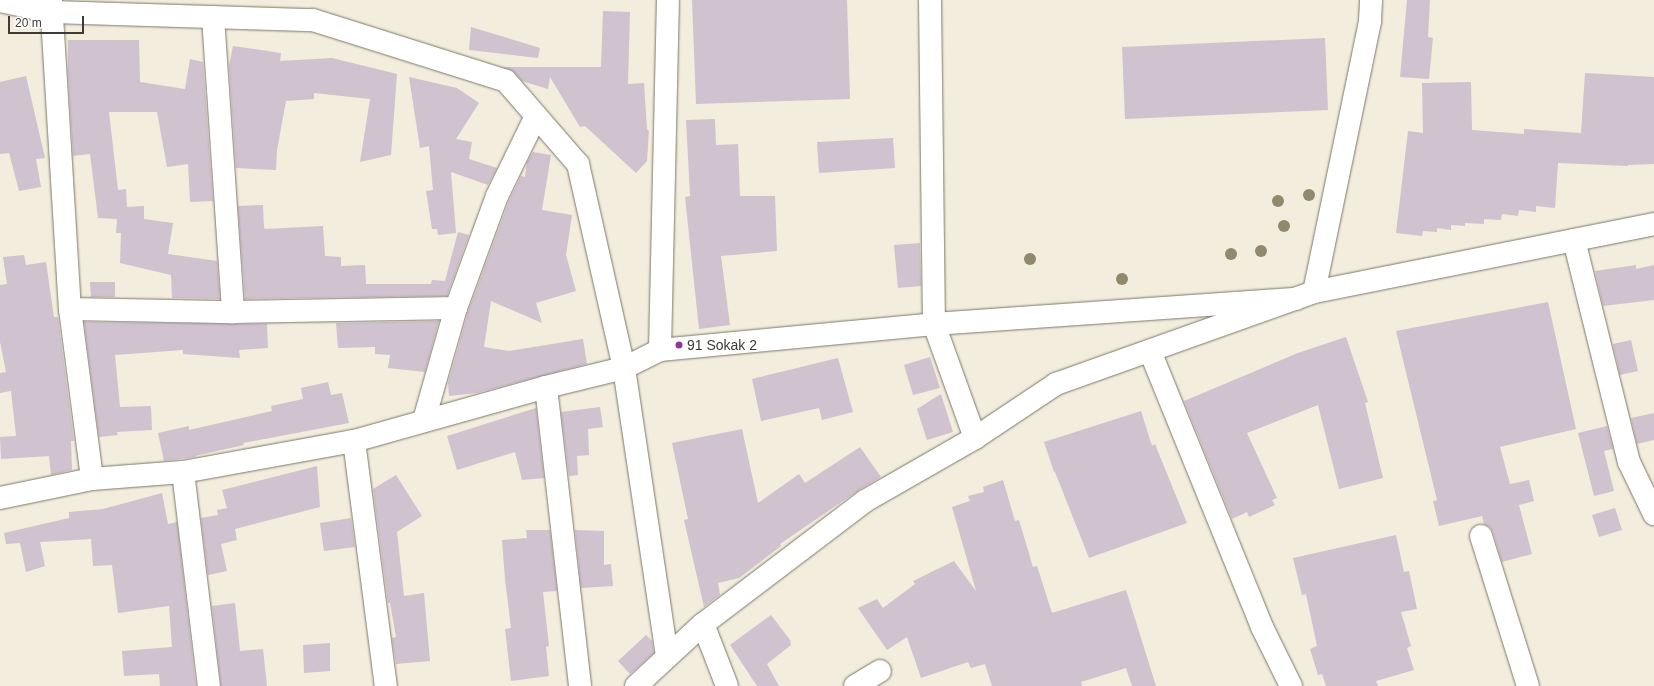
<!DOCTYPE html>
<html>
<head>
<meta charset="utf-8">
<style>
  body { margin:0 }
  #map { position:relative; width:1654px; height:686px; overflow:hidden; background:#f2eddc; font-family:Helvetica,sans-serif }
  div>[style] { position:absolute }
  .building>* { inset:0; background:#d0c2cf }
  .roads { filter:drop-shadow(0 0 1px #7c7869) drop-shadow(0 0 1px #7c7869) }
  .minor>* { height:22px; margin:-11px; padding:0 11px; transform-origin:11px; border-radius:11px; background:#fff }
  .trees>* { width:12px; height:12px; margin:-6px; border-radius:50%; background:#91896d }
  .dots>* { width:11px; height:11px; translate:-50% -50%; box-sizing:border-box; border:2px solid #fff; border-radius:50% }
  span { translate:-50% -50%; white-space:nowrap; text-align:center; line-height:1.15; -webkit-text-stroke:3px #fff; paint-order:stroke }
  .poi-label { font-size:14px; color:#3d3b34 }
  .left { translate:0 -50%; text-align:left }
  .scale { position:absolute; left:8px; top:16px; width:76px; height:18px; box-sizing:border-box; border:2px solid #3d3b34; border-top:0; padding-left:5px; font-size:12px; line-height:14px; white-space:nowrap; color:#3d3b34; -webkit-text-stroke:3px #fff; paint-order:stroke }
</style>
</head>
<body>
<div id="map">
  <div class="building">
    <i style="clip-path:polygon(692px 0,847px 0,850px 99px,696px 104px)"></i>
    <i style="clip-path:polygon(1407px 0,1430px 0,1428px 37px,1433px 38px,1429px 79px,1400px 77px)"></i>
    <i style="clip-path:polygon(603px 11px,630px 12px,628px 84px,644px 83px,647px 129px,649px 131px,647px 161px,636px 173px,585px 126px,580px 127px,550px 77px,548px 89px,522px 81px,515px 73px,502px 67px,601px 67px)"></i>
    <i style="clip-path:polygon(471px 27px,540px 48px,538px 58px,469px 50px)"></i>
    <i style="clip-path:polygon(1325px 38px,1328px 110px,1125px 119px,1122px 47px)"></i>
    <i style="clip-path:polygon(68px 40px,139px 40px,140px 82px,185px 89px,190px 59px,203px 62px,213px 201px,190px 202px,188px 164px,167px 167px,157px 112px,109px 112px,118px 190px,126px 189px,127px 207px,144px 206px,144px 219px,173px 223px,168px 254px,217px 261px,220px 299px,172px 298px,171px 275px,120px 263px,121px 233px,116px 233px,117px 219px,98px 218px,90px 154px,73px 156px,68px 73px)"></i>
    <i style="clip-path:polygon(233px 46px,281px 53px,280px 61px,332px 58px,397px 74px,391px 155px,360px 162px,370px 99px,314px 93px,314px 99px,286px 101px,277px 150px,276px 170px,236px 168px,229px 66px)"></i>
    <i style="clip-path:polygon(1585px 73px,1654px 77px,1654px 164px,1628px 165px,1628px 166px,1558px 163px,1555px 208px,1536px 206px,1536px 212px,1519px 210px,1518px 216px,1502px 214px,1501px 220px,1484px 219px,1484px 224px,1465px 223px,1465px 226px,1451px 225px,1451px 230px,1437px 228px,1437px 232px,1423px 231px,1422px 236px,1396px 233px,1408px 131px,1423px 133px,1422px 83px,1471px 82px,1472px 130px,1524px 134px,1524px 129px,1581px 133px)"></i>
    <i style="clip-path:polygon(26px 76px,45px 158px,36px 159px,41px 187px,19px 191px,9px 153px,0 154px,0 82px)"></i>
    <i style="clip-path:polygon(409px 77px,457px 88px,479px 103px,456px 139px,472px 142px,469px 159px,497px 168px,488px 185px,451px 172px,456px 233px,438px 235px,437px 229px,432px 229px,426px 191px,433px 190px,429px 146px,420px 148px)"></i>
    <i style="clip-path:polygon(715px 119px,716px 145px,738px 144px,740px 196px,775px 196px,777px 251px,721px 256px,730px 325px,699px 329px,685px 197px,690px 196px,686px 120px)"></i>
    <i style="clip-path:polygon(893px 138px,895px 168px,819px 173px,817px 142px)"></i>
    <i style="clip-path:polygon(533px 152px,551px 155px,542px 210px,572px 215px,566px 255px,576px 291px,536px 303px,542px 323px,491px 301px,484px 347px,509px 351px,583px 339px,587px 364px,477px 393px,449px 396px,448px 383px,468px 312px,509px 201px,521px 176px,525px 177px,527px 162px)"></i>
    <i style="clip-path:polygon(263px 205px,264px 228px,266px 229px,323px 226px,325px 256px,341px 257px,341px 266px,365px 265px,366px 284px,431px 284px,432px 280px,445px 281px,458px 232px,469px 235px,447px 296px,245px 299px,238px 206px)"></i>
    <i style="clip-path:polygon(920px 243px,921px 286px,898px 288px,894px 245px)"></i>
    <i style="clip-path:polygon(24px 255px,26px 265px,46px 262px,54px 317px,58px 317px,74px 441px,71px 441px,72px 470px,51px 475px,49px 456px,1px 459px,0 437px,16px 436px,11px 391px,0 393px,0 373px,6px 372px,0 342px,0 285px,7px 284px,3px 257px)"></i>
    <i style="clip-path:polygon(1636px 265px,1636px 269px,1654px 265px,1654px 300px,1603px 306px,1595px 271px)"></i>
    <i style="clip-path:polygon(90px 282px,115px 282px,115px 297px,91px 297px)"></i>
    <i style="clip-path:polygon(1548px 302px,1576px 429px,1500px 447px,1510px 484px,1529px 480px,1534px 501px,1519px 505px,1532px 554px,1502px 562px,1493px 532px,1490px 527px,1484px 524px,1482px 516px,1439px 526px,1433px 501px,1437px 500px,1396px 331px)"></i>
    <i style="clip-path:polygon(439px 321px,425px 372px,388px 368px,390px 355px,375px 354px,375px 347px,338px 348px,336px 323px)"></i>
    <i style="clip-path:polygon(84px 322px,267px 324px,268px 348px,239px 350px,240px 358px,183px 354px,183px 350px,115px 355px,120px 407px,151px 406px,152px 430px,117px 432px,118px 435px,99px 437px)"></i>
    <i style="clip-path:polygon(1346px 337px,1368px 402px,1365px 403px,1383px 478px,1339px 489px,1318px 405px,1247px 433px,1277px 498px,1272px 500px,1275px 505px,1249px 517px,1247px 512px,1232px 519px,1184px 401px,1298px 353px)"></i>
    <i style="clip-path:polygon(1631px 340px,1638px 371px,1620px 375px,1613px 344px)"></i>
    <i style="clip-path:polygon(930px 357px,940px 388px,913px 395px,904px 365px)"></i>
    <i style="clip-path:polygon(838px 358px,853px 412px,822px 420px,819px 408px,761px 421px,752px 379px)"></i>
    <i style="clip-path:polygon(328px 382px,331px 395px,342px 393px,349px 423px,243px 443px,244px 445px,195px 456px,196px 457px,164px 461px,158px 433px,189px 426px,189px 430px,272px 411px,271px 406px,303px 399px,301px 388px)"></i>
    <i style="clip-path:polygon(941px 394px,953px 432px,927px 440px,917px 409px)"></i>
    <i style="clip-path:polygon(600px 407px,603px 427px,588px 429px,589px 455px,577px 456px,578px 475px,569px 476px,561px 412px)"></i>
    <i style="clip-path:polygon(536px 408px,544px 478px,522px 480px,515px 452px,457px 470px,447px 436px)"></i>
    <i style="clip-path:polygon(1141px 411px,1152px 446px,1155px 444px,1187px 523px,1089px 558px,1055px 472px,1054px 472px,1044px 442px)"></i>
    <i style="clip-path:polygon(1654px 413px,1654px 440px,1637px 444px,1631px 418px)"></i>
    <i style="clip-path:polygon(1607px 426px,1613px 449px,1604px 451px,1614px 491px,1594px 496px,1578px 433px)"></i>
    <i style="clip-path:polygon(742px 429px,758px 503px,799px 474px,805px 483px,860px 447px,881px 477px,859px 490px,780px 544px,781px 546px,739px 578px,718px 583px,720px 595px,704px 607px,684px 520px,688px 519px,672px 443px)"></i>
    <i style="clip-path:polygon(317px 466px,320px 507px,235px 529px,237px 540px,221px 544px,227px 571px,208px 575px,201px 518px,218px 515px,217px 510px,227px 508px,222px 490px)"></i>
    <i style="clip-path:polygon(396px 475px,422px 516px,397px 532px,404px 596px,424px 593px,430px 661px,396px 664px,392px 638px,396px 637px,390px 603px,388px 603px,373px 489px)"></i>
    <i style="clip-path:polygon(1003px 480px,1015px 521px,1019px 520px,1033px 567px,1037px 566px,1052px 613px,1126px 590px,1156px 686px,1132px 686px,1126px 668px,1081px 682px,1082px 686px,992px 686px,985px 664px,971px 668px,968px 662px,921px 678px,907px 637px,887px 650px,858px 608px,877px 599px,883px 608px,915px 584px,913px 581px,954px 561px,976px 591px,952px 507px,970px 501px,968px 496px,984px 492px,983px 487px)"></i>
    <i style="clip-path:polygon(162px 493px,168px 524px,177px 522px,196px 686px,160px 686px,159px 674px,124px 676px,122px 651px,172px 647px,169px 606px,118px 613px,112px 565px,93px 566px,91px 539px,40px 542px,45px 566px,26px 572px,20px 543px,6px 544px,4px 533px,69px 518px,69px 512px,103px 509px)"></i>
    <i style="clip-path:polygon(1615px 508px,1622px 530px,1599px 537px,1592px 515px)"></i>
    <i style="clip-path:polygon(351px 518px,355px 547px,324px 551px,320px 523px)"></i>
    <i style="clip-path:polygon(526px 530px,550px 530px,557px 591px,543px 592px,549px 646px,546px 647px,549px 676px,511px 681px,505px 629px,511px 628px,505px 579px,502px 540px,527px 538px)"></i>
    <i style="clip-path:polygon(575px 530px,604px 531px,604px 565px,611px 564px,613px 586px,581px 588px)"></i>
    <i style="clip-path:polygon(1396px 535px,1404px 572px,1409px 571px,1417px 609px,1401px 612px,1411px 646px,1407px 648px,1414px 670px,1376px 681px,1378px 686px,1326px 686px,1322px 674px,1318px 675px,1310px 649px,1317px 646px,1306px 594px,1302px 595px,1293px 558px)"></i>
    <i style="clip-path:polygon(235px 603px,240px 651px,263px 649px,267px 686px,221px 686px,212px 606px)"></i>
    <i style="clip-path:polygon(771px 615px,790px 640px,791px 645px,767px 664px,779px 686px,757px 686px,730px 645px)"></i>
    <i style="clip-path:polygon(646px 635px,652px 641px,654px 653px,630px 674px,618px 661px)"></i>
    <i style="clip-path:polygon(330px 643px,330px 671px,304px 673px,303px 645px)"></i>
  </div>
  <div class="roads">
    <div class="minor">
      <i style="left:51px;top:0;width:310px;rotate:86.5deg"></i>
      <i style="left:70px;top:309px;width:171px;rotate:82.6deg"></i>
      <i style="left:930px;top:0;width:324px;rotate:89.3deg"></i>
      <i style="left:934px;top:324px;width:121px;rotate:70.2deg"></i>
      <i style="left:0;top:1px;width:53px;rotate:11.9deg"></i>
      <i style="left:52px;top:12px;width:261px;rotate:1.8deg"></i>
      <i style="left:313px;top:20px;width:202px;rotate:17.5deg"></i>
      <i style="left:506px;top:81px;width:110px;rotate:49.1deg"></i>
      <i style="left:578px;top:164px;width:209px;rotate:77.3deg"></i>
      <i style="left:624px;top:368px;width:292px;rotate:81.5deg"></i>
      <i style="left:213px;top:17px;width:296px;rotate:86.1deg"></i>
      <i style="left:1574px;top:240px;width:229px;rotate:76.1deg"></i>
      <i style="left:1629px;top:462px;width:58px;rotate:64.3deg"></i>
      <i style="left:1314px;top:292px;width:277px;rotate:-78.3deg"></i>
      <i style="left:1370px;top:21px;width:21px;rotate:-87deg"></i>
      <i style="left:70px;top:309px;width:163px;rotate:1.1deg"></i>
      <i style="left:233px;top:312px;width:223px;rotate:-1deg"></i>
      <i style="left:660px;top:350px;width:350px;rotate:-88.7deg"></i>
      <i style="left:1150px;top:351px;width:298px;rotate:67.9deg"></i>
      <i style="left:1262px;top:627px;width:66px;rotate:63.8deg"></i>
      <i style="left:546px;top:387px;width:301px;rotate:83.5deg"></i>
      <i style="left:424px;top:420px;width:116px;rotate:-74.1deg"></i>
      <i style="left:456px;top:308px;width:119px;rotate:-69.9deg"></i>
      <i style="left:497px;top:196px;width:89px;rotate:-64deg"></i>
      <i style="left:354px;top:441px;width:247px;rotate:82.6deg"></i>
      <i style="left:183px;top:472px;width:216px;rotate:83.1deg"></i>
      <i style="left:0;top:498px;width:94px;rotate:-11.7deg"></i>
      <i style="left:92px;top:479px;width:91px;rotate:-4.4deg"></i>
      <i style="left:183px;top:472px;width:174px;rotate:-10.3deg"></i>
      <i style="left:354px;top:441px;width:199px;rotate:-15.7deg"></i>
      <i style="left:546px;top:387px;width:80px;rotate:-13.7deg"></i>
      <i style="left:624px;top:368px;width:40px;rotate:-26.6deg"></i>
      <i style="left:660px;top:350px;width:275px;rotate:-5.4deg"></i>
      <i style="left:934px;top:324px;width:363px;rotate:-4deg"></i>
      <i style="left:1481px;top:536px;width:157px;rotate:72.6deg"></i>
      <i style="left:703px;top:624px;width:66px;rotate:68.8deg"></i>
      <i style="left:636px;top:686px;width:91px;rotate:-42.8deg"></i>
      <i style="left:703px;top:624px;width:203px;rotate:-37.2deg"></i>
      <i style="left:865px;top:501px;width:127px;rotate:-29.8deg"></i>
      <i style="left:975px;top:438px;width:97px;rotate:-33.7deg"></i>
      <i style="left:1056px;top:384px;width:274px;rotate:-19.6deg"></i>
      <i style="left:1314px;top:292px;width:347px;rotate:-11.3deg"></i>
      <i style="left:855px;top:686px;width:29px;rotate:-31deg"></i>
    </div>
  </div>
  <div class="trees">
    <i style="left:1309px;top:195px"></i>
    <i style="left:1278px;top:201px"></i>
    <i style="left:1284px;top:226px"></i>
    <i style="left:1261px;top:251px"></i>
    <i style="left:1231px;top:254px"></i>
    <i style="left:1030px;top:259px"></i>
    <i style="left:1122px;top:279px"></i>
  </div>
  <div class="dots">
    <i style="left:679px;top:345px;background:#973297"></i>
  </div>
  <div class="poi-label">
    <span class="left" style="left:687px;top:345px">91 Sokak 2</span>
  </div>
  <div class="scale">20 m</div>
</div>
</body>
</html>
